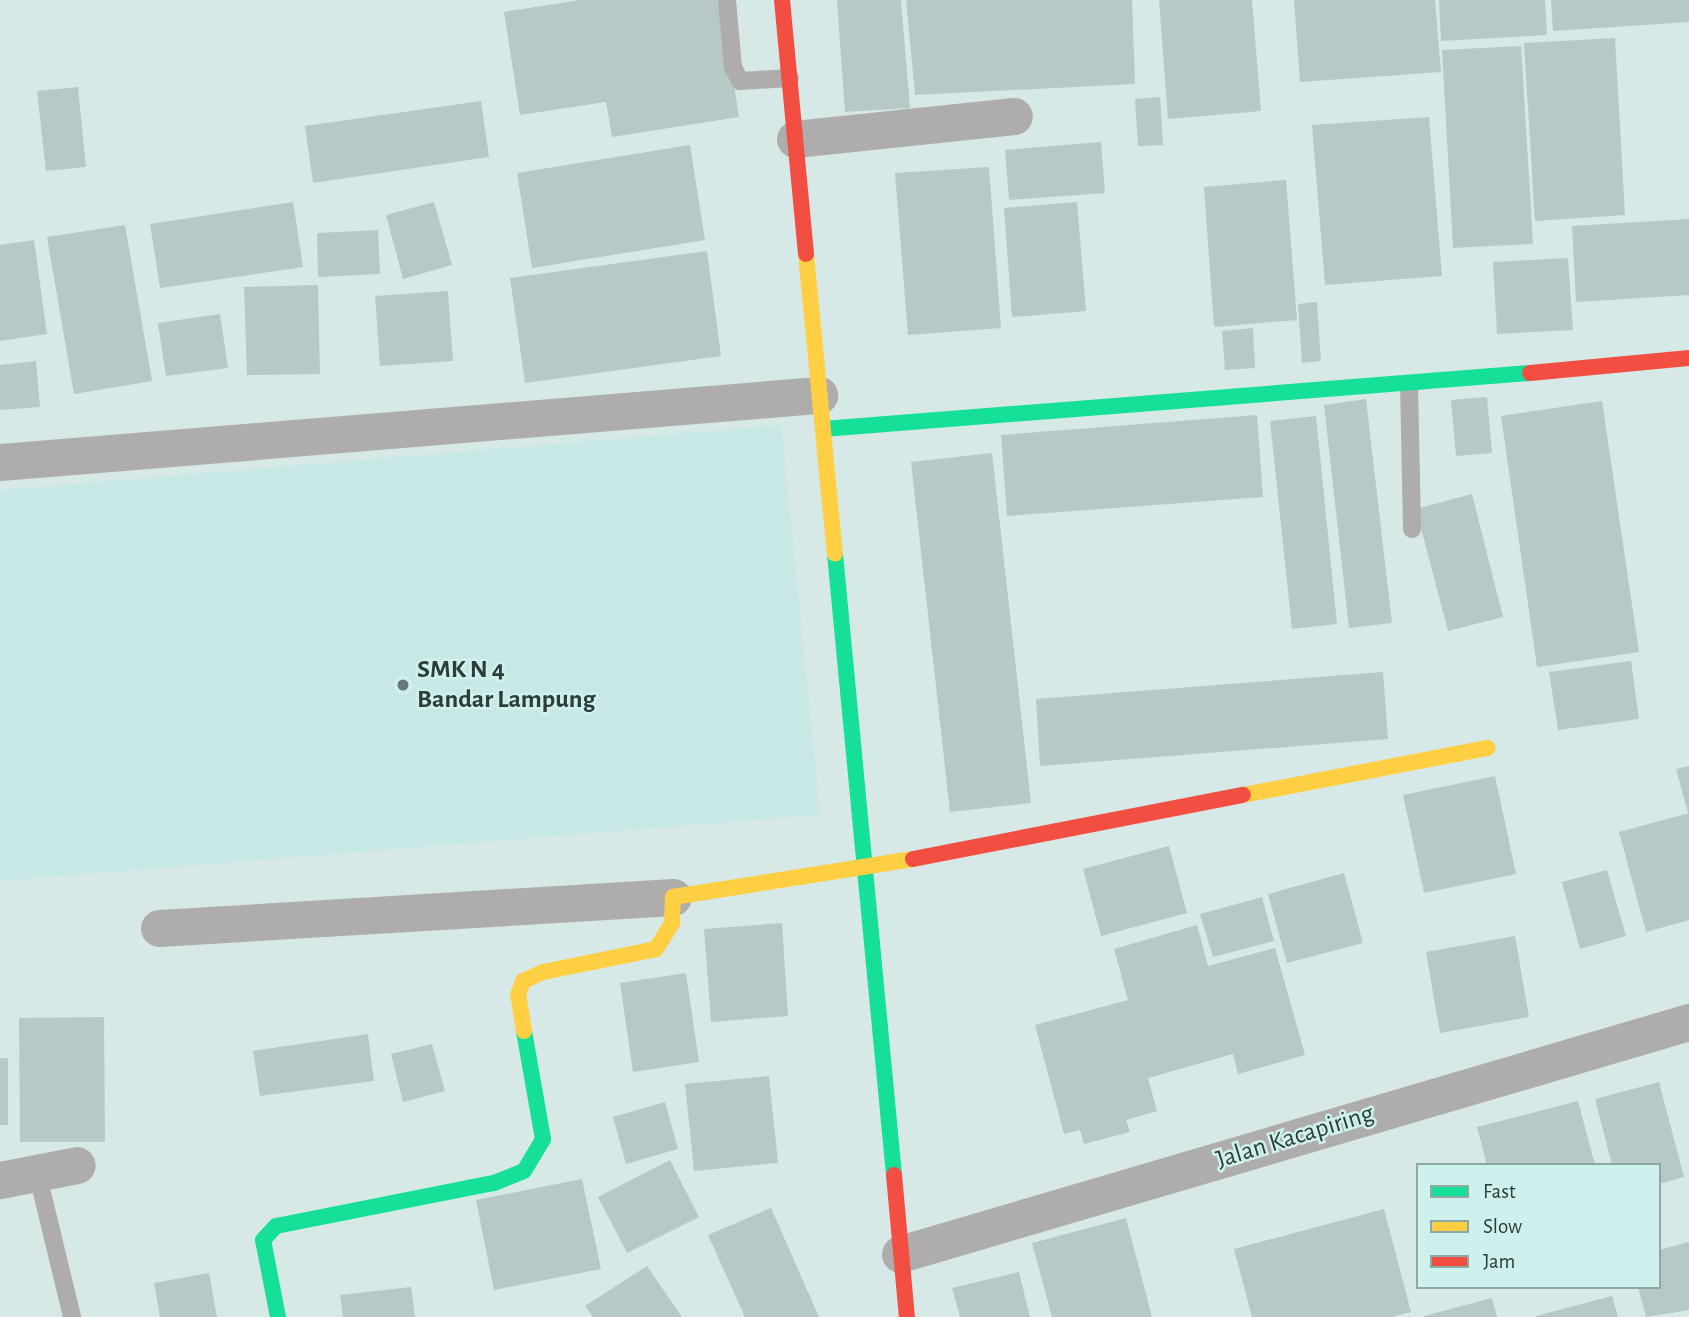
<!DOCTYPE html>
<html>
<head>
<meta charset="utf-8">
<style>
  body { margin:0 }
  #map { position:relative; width:1689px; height:1317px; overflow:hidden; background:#d6e9e7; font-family:"Alegreya Sans",sans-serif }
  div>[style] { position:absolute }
  .built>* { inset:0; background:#c7e8e4 }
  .building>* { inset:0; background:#b6c9c7 }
  .lane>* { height:18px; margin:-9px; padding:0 9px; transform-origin:9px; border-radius:9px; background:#afadac }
  .street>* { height:37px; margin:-18.5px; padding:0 18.5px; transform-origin:18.5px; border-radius:18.5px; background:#afadac }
  .fast>* { height:16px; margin:-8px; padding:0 8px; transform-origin:8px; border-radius:8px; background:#16e098 }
  .slow>* { height:16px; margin:-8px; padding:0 8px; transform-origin:8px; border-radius:8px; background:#ffcf43 }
  .jam>* { height:16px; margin:-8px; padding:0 8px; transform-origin:8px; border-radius:8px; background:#f24e42 }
  .dots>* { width:19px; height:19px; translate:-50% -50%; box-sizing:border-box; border:4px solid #cef1ed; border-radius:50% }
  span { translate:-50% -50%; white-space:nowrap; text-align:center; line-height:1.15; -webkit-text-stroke:5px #cef1ed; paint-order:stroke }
  .poi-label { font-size:26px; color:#2e3c3a; font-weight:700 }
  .left { translate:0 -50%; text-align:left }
  .street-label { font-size:26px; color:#2e3c3a }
  .legend { position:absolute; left:1416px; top:1163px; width:245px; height:126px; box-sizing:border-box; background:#cef1ed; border:2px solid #8ea9a5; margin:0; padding:9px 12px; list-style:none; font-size:21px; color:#2e3c3a }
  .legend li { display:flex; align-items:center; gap:14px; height:35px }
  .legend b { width:35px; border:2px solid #8ea9a5 }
</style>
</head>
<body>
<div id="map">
  <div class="built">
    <i style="clip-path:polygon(781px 425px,820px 815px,0 881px,0 490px)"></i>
  </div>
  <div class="building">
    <i style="clip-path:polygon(580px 0,721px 0,739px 117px,612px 137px,606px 102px,520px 115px,504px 12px)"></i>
    <i style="clip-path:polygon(837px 0,901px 0,910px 108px,845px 112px)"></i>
    <i style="clip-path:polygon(906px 0,1132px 0,1135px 84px,915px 95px)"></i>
    <i style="clip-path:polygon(1159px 0,1252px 0,1261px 111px,1168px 119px)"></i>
    <i style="clip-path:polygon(1294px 0,1435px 0,1441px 72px,1300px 82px)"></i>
    <i style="clip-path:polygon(1439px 0,1545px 0,1547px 35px,1441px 41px)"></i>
    <i style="clip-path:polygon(1551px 0,1689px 0,1689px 22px,1553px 31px)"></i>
    <i style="clip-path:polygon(1615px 38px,1625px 215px,1535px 221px,1524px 43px)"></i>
    <i style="clip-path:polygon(1521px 46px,1533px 244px,1453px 248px,1442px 50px)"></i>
    <i style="clip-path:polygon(78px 87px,86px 167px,46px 171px,37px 91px)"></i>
    <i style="clip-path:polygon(1160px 97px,1163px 145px,1138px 146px,1135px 99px)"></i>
    <i style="clip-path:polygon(481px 101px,489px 157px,313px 183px,305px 126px)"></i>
    <i style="clip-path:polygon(1429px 117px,1442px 276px,1325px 285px,1312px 125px)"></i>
    <i style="clip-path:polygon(1101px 142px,1105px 193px,1009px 200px,1005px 150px)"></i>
    <i style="clip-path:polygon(690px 145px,705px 240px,532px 268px,517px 173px)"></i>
    <i style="clip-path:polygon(989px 167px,1001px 328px,908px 335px,895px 173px)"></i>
    <i style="clip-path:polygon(1286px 180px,1297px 320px,1214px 327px,1204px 187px)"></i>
    <i style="clip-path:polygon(293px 202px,303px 267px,160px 288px,150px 224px)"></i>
    <i style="clip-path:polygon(434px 202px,452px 265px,403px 279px,386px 215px)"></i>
    <i style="clip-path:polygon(1077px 202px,1086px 311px,1012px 317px,1004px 208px)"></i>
    <i style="clip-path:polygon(1689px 219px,1689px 295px,1576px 302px,1572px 226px)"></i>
    <i style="clip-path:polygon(125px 225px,152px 381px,74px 394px,47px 237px)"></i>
    <i style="clip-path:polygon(378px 230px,380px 274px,318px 277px,317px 233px)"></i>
    <i style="clip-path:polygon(34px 240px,47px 334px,0 341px,0 245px)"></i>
    <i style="clip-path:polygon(707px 251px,721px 356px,525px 383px,510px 278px)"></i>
    <i style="clip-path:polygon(1568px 258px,1573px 330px,1497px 334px,1493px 262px)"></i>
    <i style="clip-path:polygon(318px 285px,320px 374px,247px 375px,244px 287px)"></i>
    <i style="clip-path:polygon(448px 291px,453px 361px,380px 366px,375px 296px)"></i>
    <i style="clip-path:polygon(1317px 302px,1321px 361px,1302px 363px,1298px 304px)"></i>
    <i style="clip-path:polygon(220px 314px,228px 368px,166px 376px,158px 323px)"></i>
    <i style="clip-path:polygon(1253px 328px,1255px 368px,1225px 370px,1222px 331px)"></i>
    <i style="clip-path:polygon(36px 361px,40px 407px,0 410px,0 365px)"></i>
    <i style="clip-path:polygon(1487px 397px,1492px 453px,1456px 456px,1451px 400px)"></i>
    <i style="clip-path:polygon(1366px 399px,1392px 623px,1349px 628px,1324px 405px)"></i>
    <i style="clip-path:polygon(1602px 401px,1639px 652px,1537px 667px,1501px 416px)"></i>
    <i style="clip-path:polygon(1257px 415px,1263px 497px,1007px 516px,1001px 435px)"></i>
    <i style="clip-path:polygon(1316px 416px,1337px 624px,1292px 629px,1270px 421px)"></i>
    <i style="clip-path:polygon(992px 453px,1031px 803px,950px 812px,911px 462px)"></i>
    <i style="clip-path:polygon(1472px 494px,1503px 617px,1448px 631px,1416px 509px)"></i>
    <i style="clip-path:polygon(1631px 661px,1639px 719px,1558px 730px,1549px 672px)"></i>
    <i style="clip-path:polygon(1383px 672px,1388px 739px,1040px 766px,1036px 699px)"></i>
    <i style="clip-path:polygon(1689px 766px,1689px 812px,1688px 813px,1676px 769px)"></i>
    <i style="clip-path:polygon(1495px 776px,1516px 874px,1424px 893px,1403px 795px)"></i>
    <i style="clip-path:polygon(1689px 813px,1689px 920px,1646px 932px,1619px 832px)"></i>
    <i style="clip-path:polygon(1169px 846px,1187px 913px,1101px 936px,1083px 869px)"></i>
    <i style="clip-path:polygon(1607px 870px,1626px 936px,1580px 949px,1562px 882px)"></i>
    <i style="clip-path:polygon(1344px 873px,1363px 943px,1287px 963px,1268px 894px)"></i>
    <i style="clip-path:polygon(1262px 897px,1274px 941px,1213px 957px,1200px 914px)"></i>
    <i style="clip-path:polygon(782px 923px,788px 1016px,711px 1022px,704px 929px)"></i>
    <i style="clip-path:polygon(1197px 925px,1208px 966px,1275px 948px,1305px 1055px,1238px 1074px,1233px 1054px,1148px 1078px,1157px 1111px,1126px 1120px,1130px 1132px,1084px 1144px,1080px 1130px,1064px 1134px,1035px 1025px,1128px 1000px,1114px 949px)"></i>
    <i style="clip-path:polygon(1515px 936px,1529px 1017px,1440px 1033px,1426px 952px)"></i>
    <i style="clip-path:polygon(686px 973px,699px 1062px,633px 1072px,620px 983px)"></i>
    <i style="clip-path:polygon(104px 1017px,105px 1142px,20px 1142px,19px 1018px)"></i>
    <i style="clip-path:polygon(368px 1034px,374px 1081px,260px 1096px,253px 1051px)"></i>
    <i style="clip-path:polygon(432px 1044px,445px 1091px,403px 1102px,391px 1054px)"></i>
    <i style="clip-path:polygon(0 1058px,8px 1058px,8px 1125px,0 1125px)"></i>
    <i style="clip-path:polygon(769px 1076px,778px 1163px,694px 1171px,685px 1084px)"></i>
    <i style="clip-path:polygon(1659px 1082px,1684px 1177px,1659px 1184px,1659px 1165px,1612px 1165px,1595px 1099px)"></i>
    <i style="clip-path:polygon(1578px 1101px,1595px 1165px,1487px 1165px,1477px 1127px)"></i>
    <i style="clip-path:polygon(665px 1102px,678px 1149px,626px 1164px,613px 1117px)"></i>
    <i style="clip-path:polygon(670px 1160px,699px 1217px,627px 1253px,598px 1197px)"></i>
    <i style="clip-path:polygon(582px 1179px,601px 1269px,494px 1290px,476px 1200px)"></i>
    <i style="clip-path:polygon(771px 1208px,819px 1317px,745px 1317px,708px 1235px)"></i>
    <i style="clip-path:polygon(1384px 1209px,1411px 1312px,1392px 1317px,1252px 1317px,1234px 1249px)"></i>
    <i style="clip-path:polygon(1126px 1218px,1152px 1317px,1052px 1317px,1032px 1243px)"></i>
    <i style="clip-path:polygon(1689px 1242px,1689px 1310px,1646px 1317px,1638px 1287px,1659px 1287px,1659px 1250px)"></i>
    <i style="clip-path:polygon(647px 1266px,682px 1317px,593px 1317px,585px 1306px)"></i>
    <i style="clip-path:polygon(1019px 1272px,1030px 1317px,960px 1317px,952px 1288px)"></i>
    <i style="clip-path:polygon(209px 1273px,217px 1317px,160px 1317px,154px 1283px)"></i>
    <i style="clip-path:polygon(411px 1287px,415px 1317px,343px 1317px,340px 1295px)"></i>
    <i style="clip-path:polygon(1612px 1296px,1618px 1317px,1536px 1317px,1536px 1316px)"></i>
    <i style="clip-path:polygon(1492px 1298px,1497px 1317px,1424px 1317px,1424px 1316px)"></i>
  </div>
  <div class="lane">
    <i style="left:727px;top:0;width:67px;rotate:84.9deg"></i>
    <i style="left:733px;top:67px;width:16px;rotate:63deg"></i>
    <i style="left:740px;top:81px;width:50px;rotate:-3.4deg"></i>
    <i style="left:1409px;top:384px;width:145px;rotate:88.8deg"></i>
    <i style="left:37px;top:1172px;width:149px;rotate:76.4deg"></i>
  </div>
  <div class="street">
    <i style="left:795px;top:139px;width:220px;rotate:-6deg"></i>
    <i style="left:0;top:462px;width:822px;rotate:-4.68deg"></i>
    <i style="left:159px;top:928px;width:515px;rotate:-3.45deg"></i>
    <i style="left:0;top:1180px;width:78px;rotate:-11deg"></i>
    <i style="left:900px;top:1254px;width:822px;rotate:-16.39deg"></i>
  </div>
  <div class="fast">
    <i style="left:823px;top:429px;width:709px;rotate:-4.53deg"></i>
    <i style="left:835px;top:554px;width:624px;rotate:84.57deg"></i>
    <i style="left:278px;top:1317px;width:78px;rotate:-101deg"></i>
    <i style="left:263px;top:1240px;width:19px;rotate:-47deg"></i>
    <i style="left:276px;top:1226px;width:222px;rotate:-11.2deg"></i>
    <i style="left:494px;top:1183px;width:32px;rotate:-22deg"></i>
    <i style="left:524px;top:1171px;width:37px;rotate:-59deg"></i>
    <i style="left:543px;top:1139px;width:110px;rotate:-100deg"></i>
  </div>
  <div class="slow">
    <i style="left:806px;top:254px;width:301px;rotate:84.5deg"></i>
    <i style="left:1243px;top:795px;width:249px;rotate:-10.9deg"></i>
    <i style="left:524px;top:1031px;width:36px;rotate:-99deg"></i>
    <i style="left:518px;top:995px;width:15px;rotate:-70deg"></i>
    <i style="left:523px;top:981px;width:22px;rotate:-24deg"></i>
    <i style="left:543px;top:972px;width:115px;rotate:-11.5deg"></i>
    <i style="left:656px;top:949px;width:31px;rotate:-58deg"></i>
    <i style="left:672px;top:923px;width:26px;rotate:-88deg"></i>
    <i style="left:673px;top:897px;width:243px;rotate:-9deg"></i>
  </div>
  <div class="jam">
    <i style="left:782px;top:0;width:255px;rotate:84.6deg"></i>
    <i style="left:1530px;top:373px;width:160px;rotate:-5.4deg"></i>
    <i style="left:913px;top:859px;width:336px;rotate:-11deg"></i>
    <i style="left:894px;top:1175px;width:143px;rotate:84.8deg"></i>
  </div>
  <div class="dots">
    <i style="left:403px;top:685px;background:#697977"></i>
  </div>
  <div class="poi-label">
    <span class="left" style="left:417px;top:685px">SMK N 4<br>Bandar Lampung</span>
  </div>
  <div class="street-label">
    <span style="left:1295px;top:1137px;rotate:-17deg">Jalan Kacapiring</span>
  </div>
  <ul class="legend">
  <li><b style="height:9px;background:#16e098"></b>Fast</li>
  <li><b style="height:9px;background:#ffcf43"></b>Slow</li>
  <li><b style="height:9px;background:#f24e42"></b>Jam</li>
  </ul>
</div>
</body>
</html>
